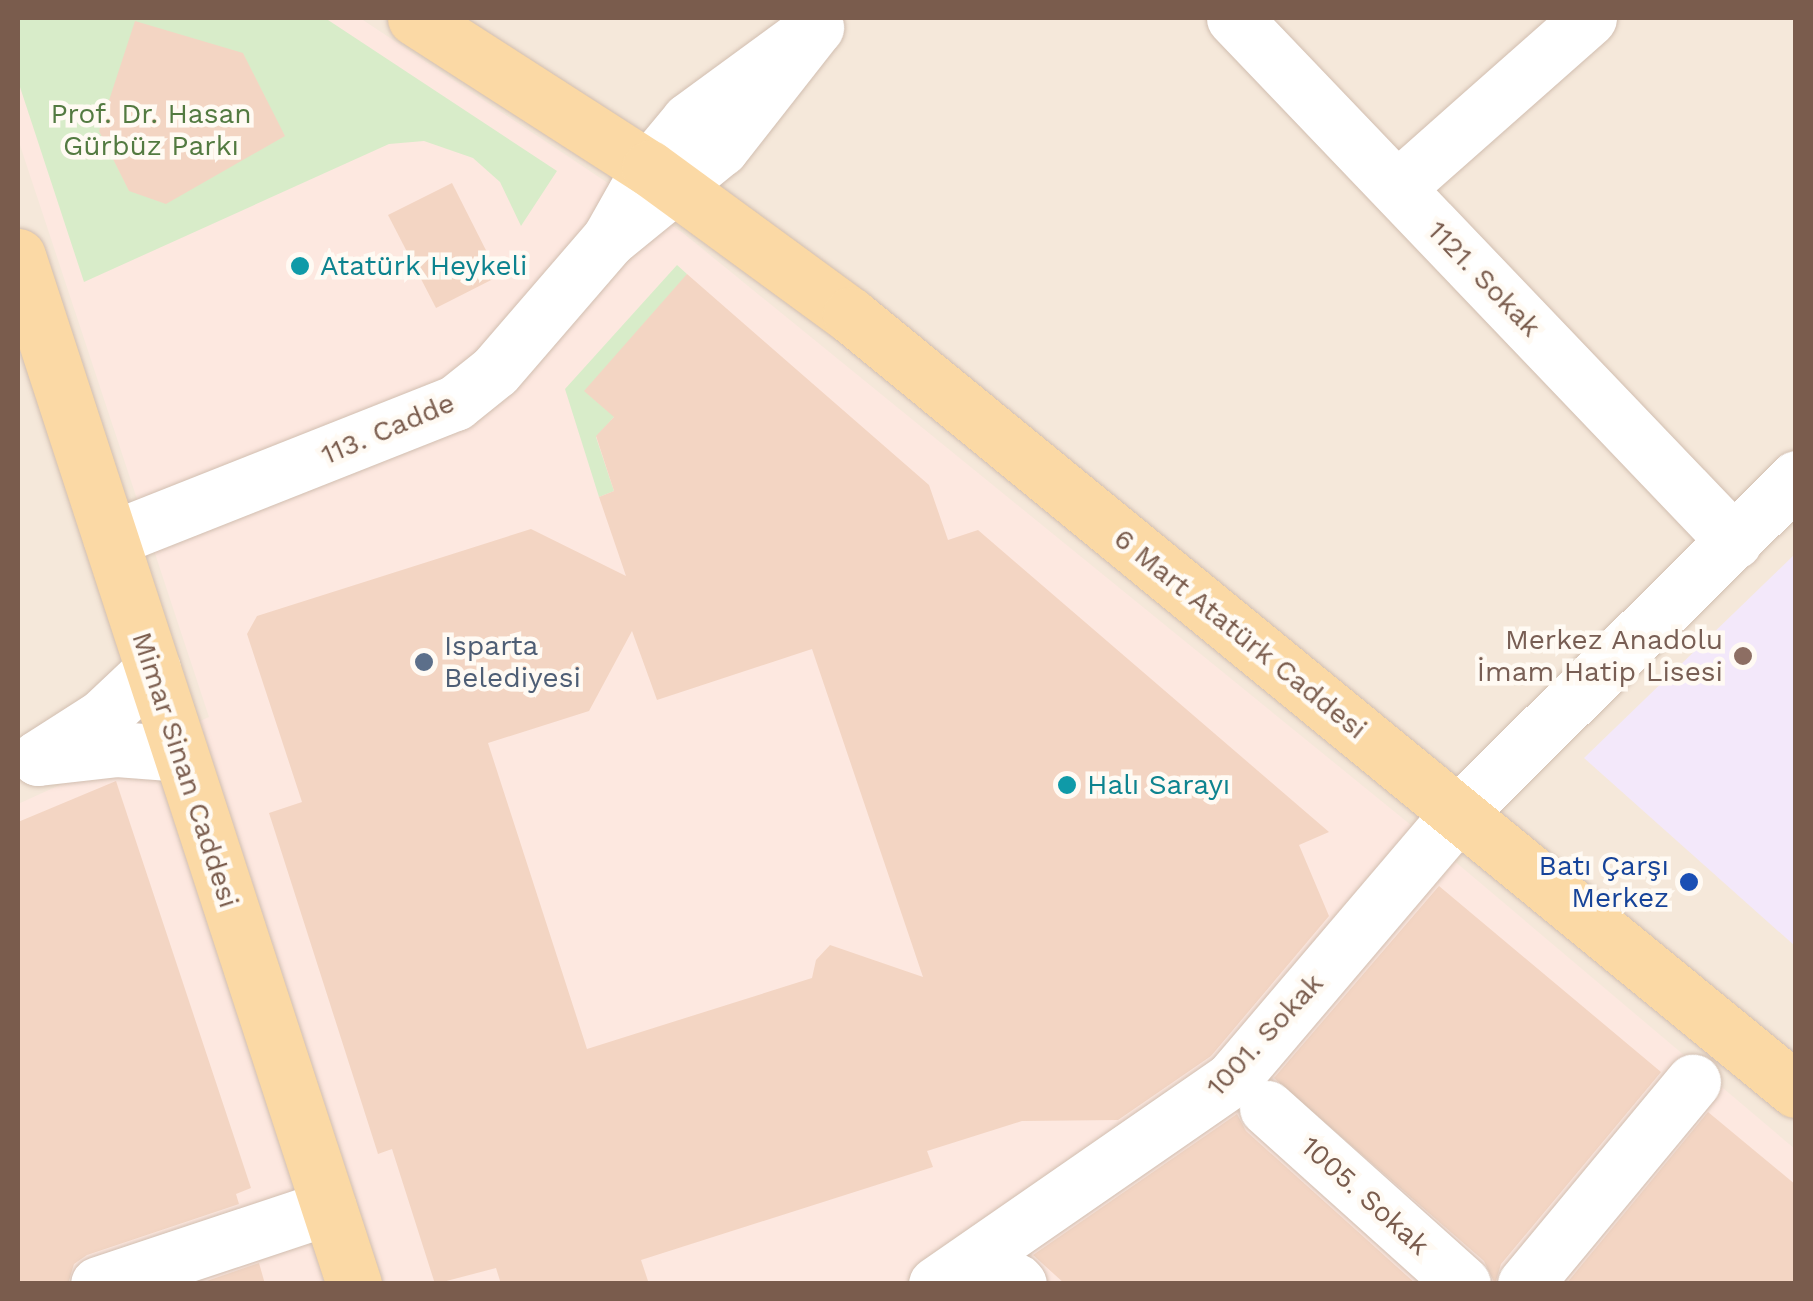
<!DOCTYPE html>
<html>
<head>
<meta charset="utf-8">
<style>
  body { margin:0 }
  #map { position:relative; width:1813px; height:1301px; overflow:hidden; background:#fdf6ec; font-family:"Work Sans",sans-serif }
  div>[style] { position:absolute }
  .residential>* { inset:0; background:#f5e8da }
  .commercial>* { inset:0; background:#fde8e0 }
  .education>* { inset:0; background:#f3e8fa }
  .green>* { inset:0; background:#d8ecc9 }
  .building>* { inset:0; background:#f3d5c3 }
  .roads { filter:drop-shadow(0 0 2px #d1beb0) drop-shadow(0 0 2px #d1beb0) }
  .minor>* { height:55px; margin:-27.5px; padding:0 27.5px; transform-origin:27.5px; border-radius:27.5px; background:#fff }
  .major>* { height:55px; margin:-27.5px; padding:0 27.5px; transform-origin:27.5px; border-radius:27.5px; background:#fbd9a5 }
  .dots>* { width:28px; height:28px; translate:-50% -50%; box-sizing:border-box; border:5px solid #fffaf3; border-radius:50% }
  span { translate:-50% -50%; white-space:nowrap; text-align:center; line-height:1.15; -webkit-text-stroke:9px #fffaf3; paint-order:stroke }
  .park-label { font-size:28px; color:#537a41 }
  .culture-label { font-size:28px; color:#0d838f }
  .left { translate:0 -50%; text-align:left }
  .street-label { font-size:28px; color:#7a5c4d }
  .education-label { font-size:28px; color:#785e54 }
  .right { translate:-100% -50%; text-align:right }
  .service-label { font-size:28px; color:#4e5e75 }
  .transit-label { font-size:28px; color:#164399 }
  .frame { position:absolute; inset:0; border:20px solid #7a5c4d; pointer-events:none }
</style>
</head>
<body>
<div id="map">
  <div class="residential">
    <i style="clip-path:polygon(18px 18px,1795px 18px,1795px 1283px,18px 1283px)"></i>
  </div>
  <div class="commercial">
    <i style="clip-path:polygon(18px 18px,360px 18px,683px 233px,1433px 843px,1795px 1149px,1795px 1283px,18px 1283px,18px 804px,209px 717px,18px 139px)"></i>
  </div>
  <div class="education">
    <i style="clip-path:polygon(1795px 554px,1795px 946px,1584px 758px)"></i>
  </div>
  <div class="green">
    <i style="clip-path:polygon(18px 18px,325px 18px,557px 171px,521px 226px,500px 182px,473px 158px,424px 141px,389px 144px,84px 282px,18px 81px)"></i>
    <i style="clip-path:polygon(677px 265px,687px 274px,614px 417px,596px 437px,614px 491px,599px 497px,565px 389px)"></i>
  </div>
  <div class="building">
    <i style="clip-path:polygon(135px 21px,243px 53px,285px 136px,166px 204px,129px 191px,99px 131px)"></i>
    <i style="clip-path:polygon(452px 183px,499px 276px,436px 308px,388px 215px)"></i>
    <i style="clip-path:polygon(evenodd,687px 274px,929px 485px,948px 540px,978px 530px,1329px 832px,1299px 845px,1329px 916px,1211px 1056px,1118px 1120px,1022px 1121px,927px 1151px,933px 1167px,641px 1260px,649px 1284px,501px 1284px,496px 1268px,435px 1284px,392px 1149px,378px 1154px,269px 813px,302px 802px,247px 634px,257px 616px,531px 529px,626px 576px,599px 497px,614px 491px,596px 436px,614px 417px,584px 391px,687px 274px,632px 631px,657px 700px,812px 649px,923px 977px,830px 945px,816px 960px,812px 978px,587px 1049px,488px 743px,589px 711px,632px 631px)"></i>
    <i style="clip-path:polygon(116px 781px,251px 1188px,236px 1194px,239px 1204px,87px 1255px,74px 1264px,68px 1284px,18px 1284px,18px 822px)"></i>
    <i style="clip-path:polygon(1439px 886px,1661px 1072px,1501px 1264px,1495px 1284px,1484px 1261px,1274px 1078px)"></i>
    <i style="clip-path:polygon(1708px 1112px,1796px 1185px,1796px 1284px,1566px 1284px)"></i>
    <i style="clip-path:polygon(1237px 1114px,1246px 1131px,1416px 1284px,1065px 1284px,1033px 1255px)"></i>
    <i style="clip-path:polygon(259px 1263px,265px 1284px,198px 1284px)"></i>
  </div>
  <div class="roads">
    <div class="minor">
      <i style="left:1234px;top:18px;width:724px;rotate:46.29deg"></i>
      <i style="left:816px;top:27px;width:154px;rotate:128.1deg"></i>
      <i style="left:721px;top:148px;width:144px;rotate:140.9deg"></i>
      <i style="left:609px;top:239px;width:81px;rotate:-60.6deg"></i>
      <i style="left:649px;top:168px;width:62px;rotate:-50.2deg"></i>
      <i style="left:689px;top:120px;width:157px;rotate:-36.2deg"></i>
      <i style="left:1398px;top:187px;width:255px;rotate:-41.5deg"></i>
      <i style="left:111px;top:539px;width:370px;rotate:-21.6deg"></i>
      <i style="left:455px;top:403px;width:51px;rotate:-38.7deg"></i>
      <i style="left:495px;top:371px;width:174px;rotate:-49.2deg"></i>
      <i style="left:153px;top:669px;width:70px;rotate:136.7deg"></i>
      <i style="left:102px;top:717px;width:76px;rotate:147.4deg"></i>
      <i style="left:38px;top:758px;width:80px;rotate:-6.5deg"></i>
      <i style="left:117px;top:749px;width:63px;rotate:4.5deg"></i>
      <i style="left:1267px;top:1108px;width:263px;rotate:41.9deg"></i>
      <i style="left:1016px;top:1281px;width:4px;rotate:45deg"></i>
      <i style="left:98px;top:1284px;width:243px;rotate:-18.4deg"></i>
      <i style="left:936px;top:1284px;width:360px;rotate:-34.7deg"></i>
      <i style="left:1232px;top:1079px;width:349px;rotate:-49.6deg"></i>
      <i style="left:1458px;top:813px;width:476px;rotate:-44.7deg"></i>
      <i style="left:1525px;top:1284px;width:263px;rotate:-50.3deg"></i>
    </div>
    <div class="major">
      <i style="left:415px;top:18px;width:278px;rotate:32.7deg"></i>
      <i style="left:649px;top:168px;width:249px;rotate:36.2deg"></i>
      <i style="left:850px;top:315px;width:1223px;rotate:39.33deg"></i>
      <i style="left:18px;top:256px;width:1082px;rotate:71.9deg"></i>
    </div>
  </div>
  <div class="dots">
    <i style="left:300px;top:266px;background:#0f9aa8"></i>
    <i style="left:1743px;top:656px;background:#8d6e63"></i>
    <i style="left:424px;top:662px;background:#5c6f8a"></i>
    <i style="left:1067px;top:785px;background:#0f9aa8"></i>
    <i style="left:1689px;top:882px;background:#1a4fb4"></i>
  </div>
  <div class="park-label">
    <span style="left:151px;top:130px">Prof. Dr. Hasan<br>Gürbüz Parkı</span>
  </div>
  <div class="culture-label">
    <span class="left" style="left:320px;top:266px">Atatürk Heykeli</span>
    <span class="left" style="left:1087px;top:785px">Halı Sarayı</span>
  </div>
  <div class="street-label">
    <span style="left:1484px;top:279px;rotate:46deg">1121. Sokak</span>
    <span style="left:388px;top:429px;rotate:-23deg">113. Cadde</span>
    <span style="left:1240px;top:634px;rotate:39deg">6 Mart Atatürk Caddesi</span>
    <span style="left:185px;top:770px;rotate:72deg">Mimar Sinan Caddesi</span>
    <span style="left:1265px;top:1035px;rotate:-47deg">1001. Sokak</span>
    <span style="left:1365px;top:1196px;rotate:42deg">1005. Sokak</span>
  </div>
  <div class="education-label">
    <span class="right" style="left:1723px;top:656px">Merkez Anadolu<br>İmam Hatip Lisesi</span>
  </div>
  <div class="service-label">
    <span class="left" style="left:444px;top:662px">Isparta<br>Belediyesi</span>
  </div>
  <div class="transit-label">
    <span class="right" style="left:1669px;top:882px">Batı Çarşı<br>Merkez</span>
  </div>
  <div class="frame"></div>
</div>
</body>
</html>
